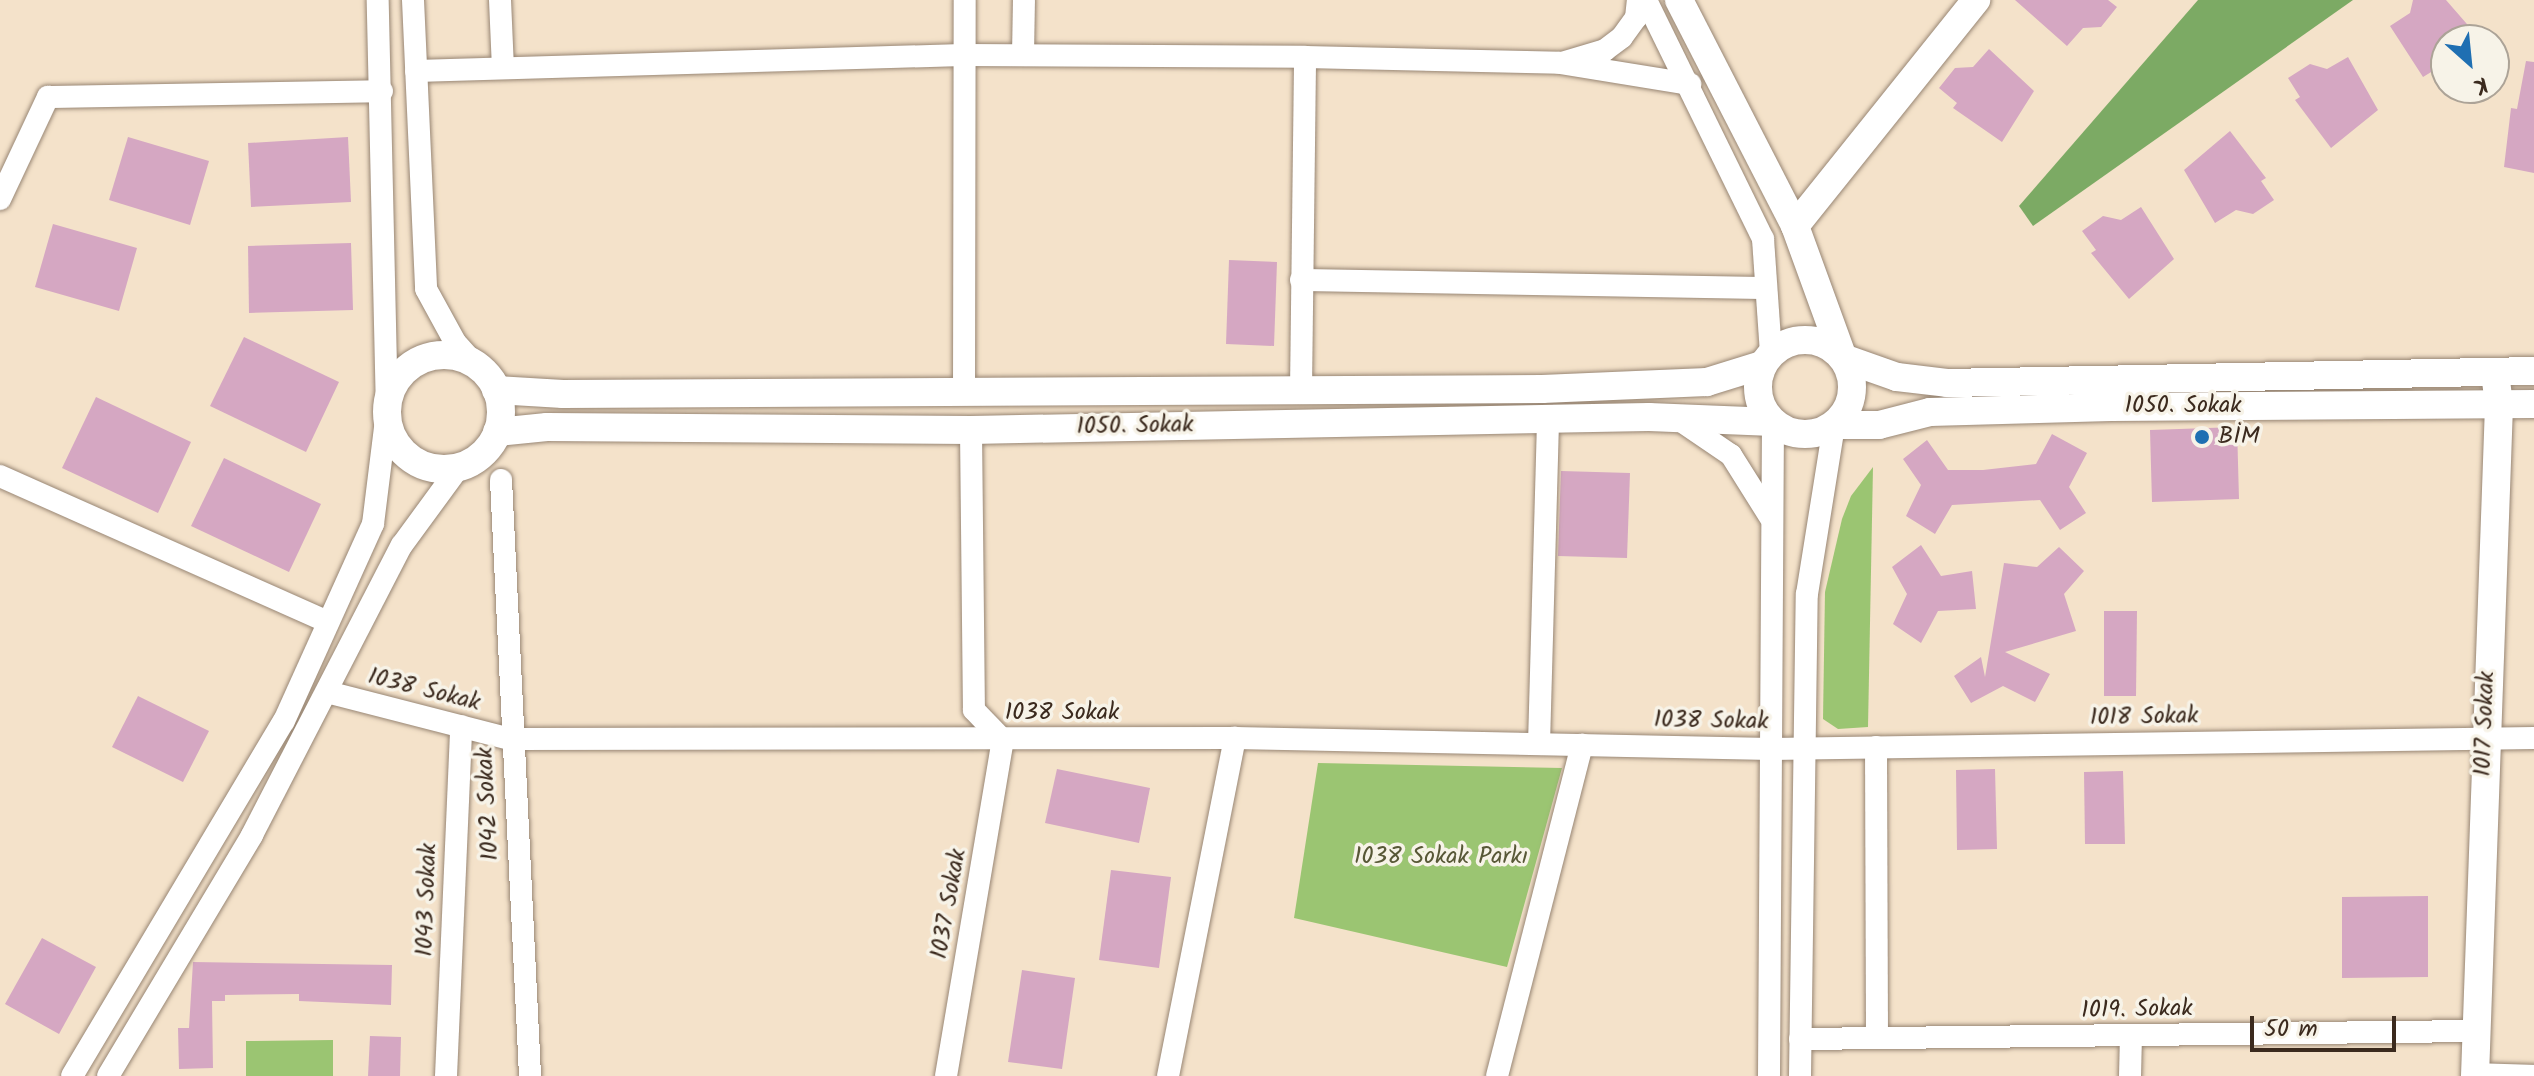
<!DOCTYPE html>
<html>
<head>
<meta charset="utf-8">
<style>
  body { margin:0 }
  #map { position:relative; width:2534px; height:1076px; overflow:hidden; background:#f4e2ca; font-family:Kalam,sans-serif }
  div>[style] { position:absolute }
  .green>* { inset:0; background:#9bc572 }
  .forest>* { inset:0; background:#7caa64 }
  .building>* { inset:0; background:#d5a7c2 }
  .roads { filter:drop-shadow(0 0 2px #988674) drop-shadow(0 0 2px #988674) }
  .minor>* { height:22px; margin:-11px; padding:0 11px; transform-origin:11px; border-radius:11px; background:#fff }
  .tertiary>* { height:28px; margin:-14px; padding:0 14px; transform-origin:14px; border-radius:14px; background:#fff }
  .tertiary>.ring { margin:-14px; padding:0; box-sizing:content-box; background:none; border:28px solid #fff; border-radius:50% }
  .dots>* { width:22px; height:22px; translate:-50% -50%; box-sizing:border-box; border:4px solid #f7f3e8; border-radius:50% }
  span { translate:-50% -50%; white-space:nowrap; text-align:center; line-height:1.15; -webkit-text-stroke:7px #f7f3e8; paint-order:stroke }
  .street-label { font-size:24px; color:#3b2a1e }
  .poi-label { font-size:24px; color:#3b2a1e }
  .left { translate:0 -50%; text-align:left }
  .park-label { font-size:24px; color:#585837 }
  .north { position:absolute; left:2430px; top:24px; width:80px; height:80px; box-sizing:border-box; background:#f7f3e8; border:2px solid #aca397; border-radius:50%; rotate:153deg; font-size:22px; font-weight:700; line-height:32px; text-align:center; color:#3b2a1e }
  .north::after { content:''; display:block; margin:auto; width:28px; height:36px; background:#1f6fb2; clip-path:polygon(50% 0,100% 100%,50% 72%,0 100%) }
  .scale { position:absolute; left:2250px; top:1016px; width:146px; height:36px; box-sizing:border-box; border:4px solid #3b2a1e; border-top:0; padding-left:10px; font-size:24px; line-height:28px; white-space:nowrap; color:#3b2a1e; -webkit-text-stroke:6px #f7f3e8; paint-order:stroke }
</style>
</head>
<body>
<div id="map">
  <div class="green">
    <i style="clip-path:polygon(1873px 467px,1868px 727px,1838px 729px,1823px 719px,1825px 592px,1842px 519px,1851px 496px)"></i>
    <i style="clip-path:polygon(1318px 763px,1562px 768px,1507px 967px,1294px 918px)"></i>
    <i style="clip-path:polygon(333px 1040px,333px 1076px,246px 1076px,246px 1041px)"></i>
  </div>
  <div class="forest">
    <i style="clip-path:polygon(2198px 0,2353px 0,2033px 226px,2019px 206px)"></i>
  </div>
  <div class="building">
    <i style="clip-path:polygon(2015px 0,2108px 0,2117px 7px,2101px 27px,2083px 28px,2067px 46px)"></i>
    <i style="clip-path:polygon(2413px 0,2446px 0,2473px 31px,2468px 34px,2473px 40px,2446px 40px,2446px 63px,2423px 77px,2390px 26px,2410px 13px)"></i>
    <i style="clip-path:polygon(1989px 49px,2034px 91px,2002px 142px,1953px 108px,1957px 103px,1939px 88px,1955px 68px,1973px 67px)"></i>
    <i style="clip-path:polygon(2348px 57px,2378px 110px,2331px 148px,2295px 100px,2300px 97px,2288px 78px,2310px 64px,2327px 69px)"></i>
    <i style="clip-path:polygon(2526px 61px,2534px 62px,2534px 173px,2504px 167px,2511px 108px,2517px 109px)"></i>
    <i style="clip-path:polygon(2230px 131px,2266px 178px,2261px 181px,2274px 200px,2253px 214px,2236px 210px,2215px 223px,2184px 170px)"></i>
    <i style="clip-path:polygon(128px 137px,209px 161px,190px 225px,109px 200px)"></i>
    <i style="clip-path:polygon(348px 137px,351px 202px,251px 207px,248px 143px)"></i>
    <i style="clip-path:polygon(2141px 207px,2174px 259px,2129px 299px,2091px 253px,2096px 250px,2082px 231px,2103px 216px,2121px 220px)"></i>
    <i style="clip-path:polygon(53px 224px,137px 248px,119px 311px,35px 287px)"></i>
    <i style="clip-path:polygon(351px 243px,353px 310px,249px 313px,248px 246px)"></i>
    <i style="clip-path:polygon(1229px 260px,1277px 262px,1274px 346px,1226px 344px)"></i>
    <i style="clip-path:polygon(244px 337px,339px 382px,306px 452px,210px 406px)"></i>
    <i style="clip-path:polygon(96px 397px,191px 442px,158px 513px,62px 468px)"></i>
    <i style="clip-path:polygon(2237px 427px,2239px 499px,2152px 502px,2150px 430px)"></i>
    <i style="clip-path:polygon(2052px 434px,2087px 453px,2069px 487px,2086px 513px,2060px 530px,2040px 500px,1952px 505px,1935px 534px,1906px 516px,1921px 485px,1903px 459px,1927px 440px,1948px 470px,1983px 470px,2036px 464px)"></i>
    <i style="clip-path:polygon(224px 458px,321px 504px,289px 572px,191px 526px)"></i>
    <i style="clip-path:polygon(1561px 471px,1630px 473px,1627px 558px,1558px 556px)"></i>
    <i style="clip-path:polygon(1921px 545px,1941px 576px,1972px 571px,1976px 609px,1938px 611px,1921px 643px,1893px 624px,1907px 594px,1892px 567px)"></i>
    <i style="clip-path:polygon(2059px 547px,2084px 571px,2064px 594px,2076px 631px,2005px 652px,2050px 674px,2035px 702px,2003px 686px,1971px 703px,1954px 676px,1981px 657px,1985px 677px,2004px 563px,2037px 567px)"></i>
    <i style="clip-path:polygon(2104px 611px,2137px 611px,2136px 696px,2104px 696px)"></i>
    <i style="clip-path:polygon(138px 696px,209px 731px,183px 782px,112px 747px)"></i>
    <i style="clip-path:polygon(1057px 769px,1150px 788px,1139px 843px,1045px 823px)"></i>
    <i style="clip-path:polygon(1995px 769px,1997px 849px,1957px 850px,1956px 770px)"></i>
    <i style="clip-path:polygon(2123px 771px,2125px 844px,2085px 844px,2084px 772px)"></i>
    <i style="clip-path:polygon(1111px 870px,1171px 877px,1159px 968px,1099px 960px)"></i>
    <i style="clip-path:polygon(2428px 896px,2428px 977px,2342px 978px,2342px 897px)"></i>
    <i style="clip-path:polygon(42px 938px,96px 967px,59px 1034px,5px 1004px)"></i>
    <i style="clip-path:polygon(193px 962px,392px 965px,391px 1005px,299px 1001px,299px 994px,225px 995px,225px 1001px,212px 1001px,213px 1068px,179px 1069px,178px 1028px,189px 1028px)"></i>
    <i style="clip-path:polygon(1022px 970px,1075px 978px,1062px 1069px,1008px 1062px)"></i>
    <i style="clip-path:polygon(370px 1036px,401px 1037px,400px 1076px,368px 1076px)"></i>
  </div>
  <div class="roads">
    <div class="minor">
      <i style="left:413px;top:0;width:289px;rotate:87.4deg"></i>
      <i style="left:426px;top:289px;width:60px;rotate:61.3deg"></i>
      <i style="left:455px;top:342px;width:28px;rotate:48deg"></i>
      <i style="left:500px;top:0;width:68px;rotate:87.5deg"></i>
      <i style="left:1646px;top:0;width:266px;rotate:63.9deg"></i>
      <i style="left:1763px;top:239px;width:115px;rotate:86deg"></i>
      <i style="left:1023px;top:55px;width:55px;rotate:-89deg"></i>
      <i style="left:1565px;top:62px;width:42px;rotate:-16.7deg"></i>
      <i style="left:1605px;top:50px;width:21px;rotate:-37deg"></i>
      <i style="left:1622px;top:37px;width:24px;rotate:-54deg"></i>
      <i style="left:1636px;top:18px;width:18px;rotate:-84deg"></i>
      <i style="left:416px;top:71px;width:547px;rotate:-1.68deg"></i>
      <i style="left:963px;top:55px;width:342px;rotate:0.3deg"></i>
      <i style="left:1305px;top:57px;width:255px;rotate:1.3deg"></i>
      <i style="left:1560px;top:63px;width:132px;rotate:9.2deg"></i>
      <i style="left:0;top:199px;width:113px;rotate:-64.8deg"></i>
      <i style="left:48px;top:97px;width:334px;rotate:-1deg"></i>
      <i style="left:1301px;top:280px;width:464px;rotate:1deg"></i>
      <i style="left:1301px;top:390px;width:333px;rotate:-89.3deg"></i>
      <i style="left:964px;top:393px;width:393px;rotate:-89.9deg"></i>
      <i style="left:1678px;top:419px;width:64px;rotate:34.2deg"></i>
      <i style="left:1731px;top:455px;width:73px;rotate:57.8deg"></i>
      <i style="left:971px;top:430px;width:280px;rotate:89.4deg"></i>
      <i style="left:974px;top:710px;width:42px;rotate:46deg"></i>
      <i style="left:0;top:476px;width:359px;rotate:24deg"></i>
      <i style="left:501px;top:480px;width:597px;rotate:87.21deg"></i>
      <i style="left:327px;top:692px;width:189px;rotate:14.4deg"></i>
      <i style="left:510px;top:739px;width:725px;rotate:-0.08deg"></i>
      <i style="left:1235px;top:738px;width:536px;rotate:1.18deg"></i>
      <i style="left:1771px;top:749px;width:763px;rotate:-0.83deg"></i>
      <i style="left:1539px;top:744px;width:326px;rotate:-88.4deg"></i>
      <i style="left:1876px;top:747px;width:291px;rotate:89.8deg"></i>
      <i style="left:1800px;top:1039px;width:676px;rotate:-0.68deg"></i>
      <i style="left:2475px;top:1074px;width:59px;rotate:1.9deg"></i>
      <i style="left:72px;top:1076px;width:413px;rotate:-59.2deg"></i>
      <i style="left:284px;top:721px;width:216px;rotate:-65.7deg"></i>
      <i style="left:373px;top:524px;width:113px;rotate:-82.9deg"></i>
      <i style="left:387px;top:412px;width:412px;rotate:-91.3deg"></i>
      <i style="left:108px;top:1076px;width:281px;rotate:-59.1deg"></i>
      <i style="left:252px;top:835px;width:326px;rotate:-62.7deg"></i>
      <i style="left:402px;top:545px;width:97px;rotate:-53.8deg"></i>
      <i style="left:446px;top:1076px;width:350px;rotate:-87.5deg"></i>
      <i style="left:946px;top:1076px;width:341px;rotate:-80.4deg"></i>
      <i style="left:1168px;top:1076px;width:345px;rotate:-78.8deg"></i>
      <i style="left:1497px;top:1076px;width:342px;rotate:-75.6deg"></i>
      <i style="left:1769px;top:1076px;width:654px;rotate:-89.65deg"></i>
      <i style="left:1800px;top:1076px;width:482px;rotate:-89.2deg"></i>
      <i style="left:1807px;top:594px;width:171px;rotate:-80.9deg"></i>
      <i style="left:2130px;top:1076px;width:40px;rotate:-88.6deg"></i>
    </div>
    <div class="tertiary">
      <i style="left:1679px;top:0;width:254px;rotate:62.8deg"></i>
      <i style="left:1795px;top:226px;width:140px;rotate:70deg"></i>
      <i style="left:1843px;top:358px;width:57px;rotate:19.4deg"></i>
      <i style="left:1897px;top:377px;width:50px;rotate:6.8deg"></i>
      <i style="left:1947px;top:383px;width:587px;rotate:-1.17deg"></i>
      <i style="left:1795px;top:226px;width:290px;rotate:-51.3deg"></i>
      <i class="ring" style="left:1758px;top:340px;width:66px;height:66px"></i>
      <i class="ring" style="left:387px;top:355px;width:86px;height:86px"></i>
      <i style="left:496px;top:390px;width:67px;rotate:3.4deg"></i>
      <i style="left:563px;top:394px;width:979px;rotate:-0.29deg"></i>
      <i style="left:1542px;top:389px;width:165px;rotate:-2.4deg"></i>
      <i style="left:1707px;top:382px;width:58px;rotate:-17.2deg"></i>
      <i style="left:1834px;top:425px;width:45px"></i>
      <i style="left:1879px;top:425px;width:53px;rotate:-14.3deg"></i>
      <i style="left:1930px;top:412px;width:181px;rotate:-1.6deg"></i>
      <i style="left:2111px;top:407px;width:423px;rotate:-0.4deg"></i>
      <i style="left:497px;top:432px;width:50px;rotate:-5.7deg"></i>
      <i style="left:547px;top:427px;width:424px;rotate:0.4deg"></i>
      <i style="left:971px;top:430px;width:678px;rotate:-1.1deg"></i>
      <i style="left:1649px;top:417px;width:124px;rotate:2.3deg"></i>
      <i style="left:2475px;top:1076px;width:671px;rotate:-87.95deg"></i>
      <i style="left:2499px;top:405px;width:32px;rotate:-97deg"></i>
    </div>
  </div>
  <div class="dots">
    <i style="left:2202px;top:437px;background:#1f6fb2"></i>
  </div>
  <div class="street-label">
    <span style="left:2183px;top:406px">1050. Sokak</span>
    <span style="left:1135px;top:426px;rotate:-1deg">1050. Sokak</span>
    <span style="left:424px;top:690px;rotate:14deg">1038 Sokak</span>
    <span style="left:1062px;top:713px">1038 Sokak</span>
    <span style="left:2144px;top:717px;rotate:-1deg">1018 Sokak</span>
    <span style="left:1711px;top:721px;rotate:1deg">1038 Sokak</span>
    <span style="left:2485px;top:724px;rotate:-88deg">1017 Sokak</span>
    <span style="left:488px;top:804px;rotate:-93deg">1042 Sokak</span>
    <span style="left:427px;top:900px;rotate:-88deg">1043 Sokak</span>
    <span style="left:949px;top:904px;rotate:-80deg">1037 Sokak</span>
    <span style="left:2137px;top:1010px;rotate:-1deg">1019. Sokak</span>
  </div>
  <div class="poi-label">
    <span class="left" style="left:2218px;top:437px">BİM</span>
  </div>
  <div class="park-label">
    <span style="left:1441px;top:857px">1038 Sokak Parkı</span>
  </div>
  <div class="north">K</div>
  <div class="scale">50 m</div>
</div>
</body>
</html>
